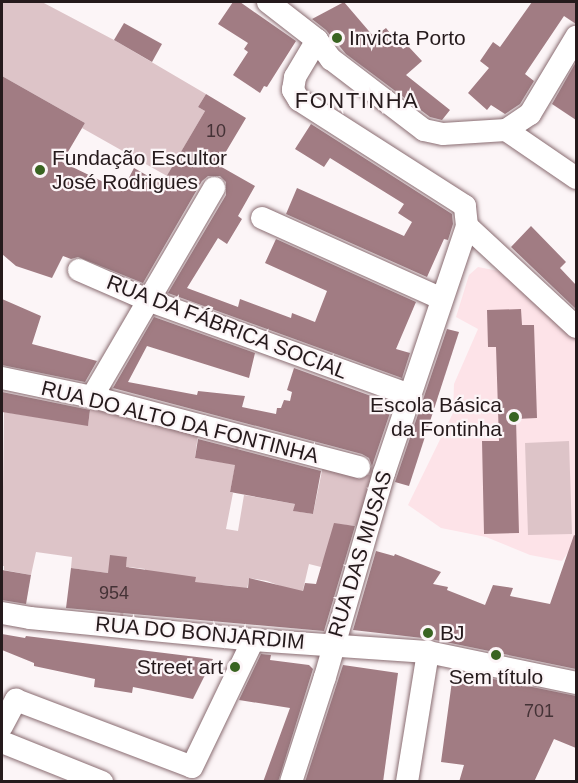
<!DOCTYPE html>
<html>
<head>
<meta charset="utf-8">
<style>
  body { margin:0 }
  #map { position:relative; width:578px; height:783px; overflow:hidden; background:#fcf5f7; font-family:Arial,sans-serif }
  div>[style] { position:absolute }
  .built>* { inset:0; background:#fde3e8 }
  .green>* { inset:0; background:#ddc4c8 }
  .building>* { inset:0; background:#a17c83 }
  .roads { filter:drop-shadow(0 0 2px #896c71) drop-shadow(0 0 2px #896c71) }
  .street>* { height:22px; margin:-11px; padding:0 11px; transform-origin:11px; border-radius:11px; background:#fff }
  .dots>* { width:16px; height:16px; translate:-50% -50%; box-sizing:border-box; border:3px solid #fcf5f7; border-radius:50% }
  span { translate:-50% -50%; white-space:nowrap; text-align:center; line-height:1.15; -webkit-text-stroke:4.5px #fcf5f7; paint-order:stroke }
  .number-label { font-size:18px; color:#443236 }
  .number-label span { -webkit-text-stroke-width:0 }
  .poi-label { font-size:21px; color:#251a1c }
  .left { translate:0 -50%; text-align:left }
  .right { translate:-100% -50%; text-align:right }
  .street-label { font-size:21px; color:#251a1c }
  .neighbourhood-label { font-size:22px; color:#251a1c; letter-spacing:1.5px }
  .frame { position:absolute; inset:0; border:3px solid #251a1c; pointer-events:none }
</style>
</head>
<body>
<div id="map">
  <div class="built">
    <i style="clip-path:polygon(478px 267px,514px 274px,576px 336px,576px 541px,562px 561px,530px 555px,486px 537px,441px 528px,408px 505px,453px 413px,454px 384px,478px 329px,456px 317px,469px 275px)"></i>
  </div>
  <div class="green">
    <i style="clip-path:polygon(2px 2px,42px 2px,114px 40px,206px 94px,198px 107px,205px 111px,167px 176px,82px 128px,85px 123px,2px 76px)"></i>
    <i style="clip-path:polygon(91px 404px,198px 434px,195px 458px,233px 464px,236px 445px,239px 446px,230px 492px,233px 493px,226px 529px,238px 531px,244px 495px,295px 504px,294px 511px,313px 514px,323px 466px,374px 476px,357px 526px,336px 524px,321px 567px,309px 564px,302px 594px,267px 581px,249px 578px,246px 596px,231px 594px,232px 586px,223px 585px,194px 596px,195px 577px,142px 599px,145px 569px,129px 567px,123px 616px,120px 616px,127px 557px,108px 573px,71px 568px,72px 557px,36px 552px,31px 575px,4px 570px,4px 566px,2px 566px,4px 412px,88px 425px)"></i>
    <i style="clip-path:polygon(569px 441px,572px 534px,528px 535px,525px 443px)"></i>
  </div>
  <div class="building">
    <i style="clip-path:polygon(233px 2px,240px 2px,296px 41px,267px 87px,264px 86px,260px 93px,233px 75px,248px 52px,244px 49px,248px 43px,218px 24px)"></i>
    <i style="clip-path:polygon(344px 2px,374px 37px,386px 28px,403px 49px,408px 46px,422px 61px,406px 75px,450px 110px,442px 120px,430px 117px,346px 54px,326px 30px,312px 19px)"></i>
    <i style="clip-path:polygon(532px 2px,576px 2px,576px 24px,564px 16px,525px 74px,534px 81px,520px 104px,505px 114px,491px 105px,487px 110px,468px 93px,489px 68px,480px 61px,493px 42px,500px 47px)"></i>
    <i style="clip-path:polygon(124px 23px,162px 44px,152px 62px,114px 40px)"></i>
    <i style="clip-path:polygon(576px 62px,576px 120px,552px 104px)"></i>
    <i style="clip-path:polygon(2px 76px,85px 123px,62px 162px,122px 191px,134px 168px,162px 184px,205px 111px,198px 107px,206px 94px,246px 118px,218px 165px,255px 186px,238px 216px,242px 219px,227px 244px,218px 238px,187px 288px,238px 307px,240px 299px,291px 318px,292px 313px,315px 322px,327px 291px,265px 263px,276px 239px,416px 302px,396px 349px,410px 353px,402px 378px,168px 293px,226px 195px,226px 182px,220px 176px,208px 176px,202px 181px,143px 283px,78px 257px,71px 259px,63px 256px,52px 278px,16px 266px,2px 254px)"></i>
    <i style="clip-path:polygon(311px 124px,452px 214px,453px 224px,448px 240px,444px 239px,427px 277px,286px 214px,297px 188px,404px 236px,412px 222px,398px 213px,404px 204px,330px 158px,324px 167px,295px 149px)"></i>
    <i style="clip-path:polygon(531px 226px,566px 262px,560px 268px,576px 285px,576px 309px,511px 247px)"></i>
    <i style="clip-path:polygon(2px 299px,41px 316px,32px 344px,97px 361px,85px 382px,2px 365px)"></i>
    <i style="clip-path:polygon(521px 309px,522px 325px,534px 325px,537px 418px,516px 419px,519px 533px,484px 534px,482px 441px,499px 441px,496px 347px,488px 347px,487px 310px)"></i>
    <i style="clip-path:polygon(154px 317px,255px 353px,249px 378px,147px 346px,128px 382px,197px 395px,198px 391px,245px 396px,242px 407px,276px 414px,277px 408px,281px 408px,284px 400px,290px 401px,292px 392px,287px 390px,294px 368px,393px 404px,372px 466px,369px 458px,362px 454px,113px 388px)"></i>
    <i style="clip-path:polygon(447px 329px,459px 332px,409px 486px,395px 482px)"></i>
    <i style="clip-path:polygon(2px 392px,90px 410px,88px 426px,2px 412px)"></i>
    <i style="clip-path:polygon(198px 439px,321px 471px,313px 514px,293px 511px,295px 504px,230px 492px,235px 465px,195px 458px)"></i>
    <i style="clip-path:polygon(334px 523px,355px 526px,324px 631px,66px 608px,71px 568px,108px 573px,110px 555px,127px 557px,126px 567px,196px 577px,195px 582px,248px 588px,249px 578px,303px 591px,305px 583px,316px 584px)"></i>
    <i style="clip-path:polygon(574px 535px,576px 536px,576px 669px,431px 639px,353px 630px,376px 551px,394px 556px,395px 554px,441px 572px,433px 584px,448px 587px,447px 590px,485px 605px,493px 585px,513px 588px,510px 596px,550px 604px)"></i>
    <i style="clip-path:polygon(2px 570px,31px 575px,26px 604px,2px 600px)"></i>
    <i style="clip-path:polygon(2px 634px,25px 638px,26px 636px,213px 659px,193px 699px,133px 687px,132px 693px,94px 687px,95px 679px,34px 666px,34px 663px,2px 650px)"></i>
    <i style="clip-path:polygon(261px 654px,271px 655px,270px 660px,309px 665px,313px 669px,278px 782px,263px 782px,290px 708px,239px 700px)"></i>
    <i style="clip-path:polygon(343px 665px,398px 673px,383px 782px,305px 782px)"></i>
    <i style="clip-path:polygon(459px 672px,576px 696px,576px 748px,554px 739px,534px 782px,459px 782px,464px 765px,441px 762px,452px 681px)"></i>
  </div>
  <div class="roads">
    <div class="street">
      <i style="left:268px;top:2px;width:62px;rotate:37.8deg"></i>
      <i style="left:317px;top:40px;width:24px;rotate:54deg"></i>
      <i style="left:331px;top:59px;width:117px;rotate:37.4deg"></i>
      <i style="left:424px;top:130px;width:19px;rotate:12deg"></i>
      <i style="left:443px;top:134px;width:63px;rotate:-3.6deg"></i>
      <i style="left:506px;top:130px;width:29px;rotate:-34deg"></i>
      <i style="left:530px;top:114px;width:90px;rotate:-59.1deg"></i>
      <i style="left:506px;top:130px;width:85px;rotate:34.4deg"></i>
      <i style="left:262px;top:218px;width:195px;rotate:24.2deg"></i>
      <i style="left:467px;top:226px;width:149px;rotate:42.8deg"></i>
      <i style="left:79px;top:270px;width:77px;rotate:23.6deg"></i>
      <i style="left:150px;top:301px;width:276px;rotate:19.9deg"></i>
      <i style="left:2px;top:378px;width:92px;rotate:11.9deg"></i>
      <i style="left:92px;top:397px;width:276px;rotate:14.7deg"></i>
      <i style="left:92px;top:397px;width:242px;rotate:-59.7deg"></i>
      <i style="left:2px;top:613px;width:28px;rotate:10deg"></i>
      <i style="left:30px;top:618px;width:224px;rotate:5.6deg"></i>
      <i style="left:253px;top:640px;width:175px;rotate:3.9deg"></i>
      <i style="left:428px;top:652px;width:151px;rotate:11.8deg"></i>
      <i style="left:2px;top:726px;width:30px;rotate:-62deg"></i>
      <i style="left:16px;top:700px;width:188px;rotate:20.8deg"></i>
      <i style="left:192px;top:767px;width:141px;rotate:-64.3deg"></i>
      <i style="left:2px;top:742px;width:108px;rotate:21.8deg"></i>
      <i style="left:291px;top:782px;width:110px;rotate:-72.1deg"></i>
      <i style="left:325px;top:677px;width:212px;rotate:-73.9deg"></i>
      <i style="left:384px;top:473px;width:261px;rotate:-71.4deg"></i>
      <i style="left:467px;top:226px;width:20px;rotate:-96deg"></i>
      <i style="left:465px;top:206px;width:197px;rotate:-147.4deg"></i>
      <i style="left:299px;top:100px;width:12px;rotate:-121deg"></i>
      <i style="left:293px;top:90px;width:13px;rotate:-81deg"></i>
      <i style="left:295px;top:77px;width:43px;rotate:-59.3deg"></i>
      <i style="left:407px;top:782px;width:132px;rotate:-80.8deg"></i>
    </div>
  </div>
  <div class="dots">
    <i style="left:337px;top:38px;background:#396421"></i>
    <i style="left:40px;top:170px;background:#396421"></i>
    <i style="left:514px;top:417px;background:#396421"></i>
    <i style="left:428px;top:633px;background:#396421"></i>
    <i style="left:496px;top:655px;background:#396421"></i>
    <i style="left:235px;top:667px;background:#396421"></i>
  </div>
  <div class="number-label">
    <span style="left:216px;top:131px">10</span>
    <span style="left:114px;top:593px">954</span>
    <span style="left:539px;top:711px">701</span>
  </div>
  <div class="poi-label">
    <span class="left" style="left:349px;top:38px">Invicta Porto</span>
    <span class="left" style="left:52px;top:170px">Fundação Escultor<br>José Rodrigues</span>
    <span class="right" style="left:502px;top:417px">Escola Básica<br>da Fontinha</span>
    <span class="left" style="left:440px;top:633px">BJ</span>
    <span class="right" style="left:223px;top:667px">Street art</span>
    <span style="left:496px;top:677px">Sem título</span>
  </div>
  <div class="street-label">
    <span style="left:227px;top:327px;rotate:21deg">RUA DA FÁBRICA SOCIAL</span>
    <span style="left:180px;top:422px;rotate:14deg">RUA DO ALTO DA FONTINHA</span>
    <span style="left:360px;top:554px;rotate:-73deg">RUA DAS MUSAS</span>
    <span style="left:200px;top:633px;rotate:5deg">RUA DO BONJARDIM</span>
  </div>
  <div class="neighbourhood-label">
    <span style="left:357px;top:101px">FONTINHA</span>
  </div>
  <div class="frame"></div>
</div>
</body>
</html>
